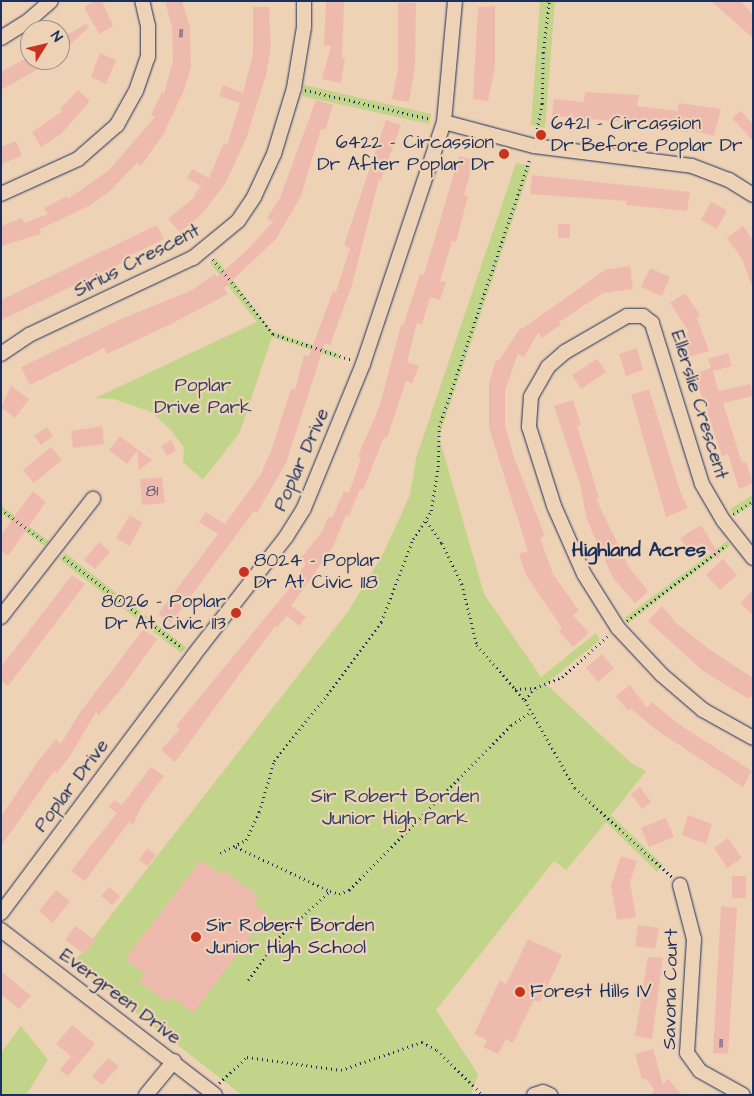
<!DOCTYPE html>
<html>
<head>
<meta charset="utf-8">
<style>
  body { margin:0 }
  #map { position:relative; width:754px; height:1096px; overflow:hidden; background:#eed2b5; font-family:"Architects Daughter",sans-serif }
  div>[style] { position:absolute }
  .green>* { inset:0; background:#c2d489 }
  .building>* { inset:0; background:#efbaae }
  .path>* { height:2.5px; margin-top:-1.25px; transform-origin:0; background:repeating-linear-gradient(90deg,#1b2f5e 0 1px,transparent 0 5px) }
  .roads { filter:drop-shadow(0 0 1px #1b2f5e) drop-shadow(0 0 1px #1b2f5e) }
  .minor>* { height:14px; margin:-7px; padding:0 7px; transform-origin:7px; border-radius:7px; background:#eed2b5 }
  .dots>* { width:14px; height:14px; translate:-50% -50%; box-sizing:border-box; border:2px solid #eed2b5; border-radius:50% }
  span { translate:-50% -50%; white-space:nowrap; text-align:center; line-height:1.15; -webkit-text-stroke:4.5px #eed2b5; paint-order:stroke }
  .number-label { font-size:16px; color:#505272 }
  .number-label span { -webkit-text-stroke-width:0 }
  .poi-label { font-size:19px; color:#1b2f5e }
  .left { translate:0 -50%; text-align:left }
  .right { translate:-100% -50%; text-align:right }
  .street-label { font-size:19px; color:#1b2f5e }
  .park-label { font-size:19px; color:#2c4062 }
  .neighbourhood-label { font-size:20px; color:#1b2f5e; font-weight:700 }
  .frame { position:absolute; inset:0; border:2px solid #1b2f5e; pointer-events:none }
  .north { position:absolute; left:20px; top:20px; width:50px; height:50px; box-sizing:border-box; background:#eed2b5; border:1px solid #9a9192; border-radius:50%; rotate:54deg; font-size:14px; font-weight:700; line-height:20px; text-align:center; color:#1b2f5e }
  .north::after { content:''; display:block; margin:auto; width:18px; height:22px; background:#c8321e; clip-path:polygon(50% 0,100% 100%,50% 72%,0 100%) }
</style>
</head>
<body>
<div id="map">
  <div class="green">
    <i style="clip-path:polygon(540px 1px,555px 1px,545px 128px,531px 125px)"></i>
    <i style="clip-path:polygon(304px 85px,431px 114px,429px 124px,302px 96px)"></i>
    <i style="clip-path:polygon(516px 163px,531px 166px,439px 437px,484px 594px,541px 677px,596px 633px,600px 640px,546px 684px,631px 763px,646px 771px,611px 815px,663px 865px,657px 872px,606px 822px,566px 870px,554px 861px,436px 1010px,478px 1074px,471px 1095px,242px 1095px,73px 964px,349px 610px,384px 552px,410px 495px,416px 458px)"></i>
    <i style="clip-path:polygon(216px 258px,272px 331px,339px 354px,338px 359px,272px 337px,240px 432px,203px 480px,183px 462px,184px 448px,171px 430px,151px 412px,114px 399px,95px 398px,257px 322px,210px 263px)"></i>
    <i style="clip-path:polygon(753px 495px,753px 504px,734px 516px,730px 509px)"></i>
    <i style="clip-path:polygon(1px 506px,49px 541px,44px 546px,1px 513px)"></i>
    <i style="clip-path:polygon(727px 541px,730px 546px,628px 623px,624px 618px)"></i>
    <i style="clip-path:polygon(65px 553px,186px 647px,181px 653px,60px 560px)"></i>
    <i style="clip-path:polygon(21px 1026px,48px 1060px,26px 1095px,1px 1095px,1px 1053px)"></i>
  </div>
  <div class="building">
    <i style="clip-path:polygon(95px 1px,102px 1px,113px 26px,99px 34px,84px 7px)"></i>
    <i style="clip-path:polygon(165px 1px,182px 1px,190px 28px,191px 67px,184px 90px,163px 135px,141px 166px,137px 163px,110px 191px,89px 206px,40px 229px,41px 234px,1px 246px,1px 226px,22px 218px,24px 223px,48px 214px,44px 208px,67px 196px,68px 199px,109px 170px,155px 117px,151px 115px,162px 92px,164px 94px,173px 61px,172px 27px)"></i>
    <i style="clip-path:polygon(326px 1px,344px 1px,342px 58px,345px 58px,341px 83px,322px 79px,331px 46px,324px 45px)"></i>
    <i style="clip-path:polygon(711px 1px,740px 1px,753px 14px,753px 38px)"></i>
    <i style="clip-path:polygon(398px 3px,416px 3px,415px 66px,409px 102px,392px 99px,398px 69px)"></i>
    <i style="clip-path:polygon(495px 6px,495px 67px,488px 101px,473px 99px,478px 7px)"></i>
    <i style="clip-path:polygon(253px 7px,269px 7px,271px 46px,266px 75px,246px 139px,225px 184px,201px 215px,180px 232px,168px 219px,196px 196px,194px 195px,201px 186px,187px 178px,192px 169px,209px 178px,224px 143px,227px 145px,240px 103px,219px 96px,223px 85px,243px 93px,253px 53px)"></i>
    <i style="clip-path:polygon(86px 24px,89px 27px,60px 54px,60px 39px)"></i>
    <i style="clip-path:polygon(100px 53px,116px 60px,106px 84px,91px 77px)"></i>
    <i style="clip-path:polygon(30px 56px,30px 60px,54px 60px,1px 90px,1px 72px)"></i>
    <i style="clip-path:polygon(78px 90px,90px 101px,61px 134px,41px 147px,32px 132px,63px 111px,60px 109px)"></i>
    <i style="clip-path:polygon(585px 92px,639px 95px,637px 106px,678px 111px,679px 103px,721px 109px,714px 136px,688px 129px,688px 132px,639px 127px,639px 123px,552px 116px,554px 99px,584px 102px)"></i>
    <i style="clip-path:polygon(316px 100px,333px 105px,325px 130px,321px 129px,301px 196px,276px 239px,224px 288px,228px 294px,169px 325px,107px 354px,104px 348px,30px 385px,21px 367px,119px 320px,192px 290px,215px 274px,217px 277px,245px 252px,273px 222px,267px 218px,280px 198px)"></i>
    <i style="clip-path:polygon(741px 111px,753px 124px,753px 141px,732px 118px)"></i>
    <i style="clip-path:polygon(386px 120px,401px 125px,381px 180px,379px 179px,352px 285px,330px 345px,325px 343px,286px 463px,257px 513px,254px 511px,171px 623px,158px 614px,218px 534px,199px 522px,206px 512px,225px 524px,261px 474px,271px 451px,291px 389px,295px 390px,304px 355px,309px 356px,333px 291px,336px 292px,350px 248px,344px 245px)"></i>
    <i style="clip-path:polygon(16px 141px,22px 156px,1px 164px,1px 147px)"></i>
    <i style="clip-path:polygon(459px 156px,474px 160px,464px 195px,468px 196px,456px 242px,452px 241px,440px 281px,446px 282px,440px 300px,430px 297px,422px 325px,417px 323px,407px 362px,419px 366px,412px 383px,406px 381px,387px 438px,384px 437px,363px 490px,360px 489px,349px 516px,346px 515px,333px 547px,291px 606px,306px 617px,299px 626px,287px 616px,277px 627px,275px 626px,175px 762px,161px 750px,180px 729px,176px 726px,288px 590px,306px 563px,300px 559px,322px 532px,328px 517px,332px 518px,344px 491px,349px 493px,361px 458px,358px 456px,380px 405px,401px 325px,403px 326px,420px 274px,424px 275px)"></i>
    <i style="clip-path:polygon(532px 175px,690px 192px,687px 211px,626px 205px,627px 201px,530px 194px)"></i>
    <i style="clip-path:polygon(711px 202px,727px 210px,717px 229px,701px 220px)"></i>
    <i style="clip-path:polygon(558px 224px,570px 224px,570px 238px,558px 238px)"></i>
    <i style="clip-path:polygon(157px 225px,164px 239px,129px 256px,130px 259px,1px 320px,1px 300px)"></i>
    <i style="clip-path:polygon(743px 226px,753px 240px,752px 286px,742px 259px,727px 238px)"></i>
    <i style="clip-path:polygon(630px 266px,633px 289px,603px 293px,559px 322px,560px 325px,542px 338px,538px 333px,524px 357px,518px 353px,505px 391px,505px 425px,514px 457px,545px 536px,540px 538px,553px 574px,579px 611px,573px 615px,589px 633px,573px 647px,559px 631px,562px 628px,526px 575px,519px 554px,528px 551px,489px 428px,489px 383px,496px 360px,499px 361px,520px 328px,522px 329px,605px 270px)"></i>
    <i style="clip-path:polygon(650px 268px,670px 277px,662px 296px,641px 287px)"></i>
    <i style="clip-path:polygon(685px 293px,700px 315px,697px 318px,709px 351px,688px 357px,681px 335px,689px 332px,670px 303px)"></i>
    <i style="clip-path:polygon(637px 348px,643px 370px,626px 376px,619px 354px)"></i>
    <i style="clip-path:polygon(728px 353px,732px 366px,713px 371px,718px 391px,750px 384px,753px 393px,753px 396px,723px 403px,742px 463px,746px 462px,753px 483px,739px 489px,728px 454px,722px 456px,694px 374px,711px 368px,708px 359px)"></i>
    <i style="clip-path:polygon(597px 359px,606px 372px,581px 389px,572px 375px)"></i>
    <i style="clip-path:polygon(11px 386px,29px 399px,15px 418px,1px 407px)"></i>
    <i style="clip-path:polygon(649px 389px,680px 491px,688px 508px,666px 517px,631px 395px)"></i>
    <i style="clip-path:polygon(573px 400px,581px 425px,577px 426px,599px 498px,596px 499px,630px 569px,647px 589px,647px 593px,635px 603px,613px 578px,587px 520px,580px 484px,554px 406px)"></i>
    <i style="clip-path:polygon(102px 426px,104px 444px,73px 448px,71px 431px)"></i>
    <i style="clip-path:polygon(47px 427px,53px 436px,41px 445px,34px 436px)"></i>
    <i style="clip-path:polygon(120px 436px,137px 449px,152px 460px,139px 470px,137px 451px,127px 464px,109px 450px)"></i>
    <i style="clip-path:polygon(171px 440px,176px 451px,167px 456px,161px 446px)"></i>
    <i style="clip-path:polygon(51px 447px,62px 460px,34px 483px,23px 470px)"></i>
    <i style="clip-path:polygon(162px 477px,165px 503px,142px 505px,140px 479px)"></i>
    <i style="clip-path:polygon(33px 491px,46px 502px,8px 556px,1px 551px,1px 535px)"></i>
    <i style="clip-path:polygon(130px 515px,142px 523px,130px 546px,116px 538px)"></i>
    <i style="clip-path:polygon(701px 525px,720px 556px,717px 559px,702px 543px,690px 554px,680px 538px)"></i>
    <i style="clip-path:polygon(99px 542px,110px 552px,95px 569px,84px 560px)"></i>
    <i style="clip-path:polygon(723px 559px,737px 575px,720px 590px,706px 575px)"></i>
    <i style="clip-path:polygon(72px 575px,85px 584px,8px 686px,1px 681px,1px 667px)"></i>
    <i style="clip-path:polygon(753px 590px,753px 615px,740px 603px)"></i>
    <i style="clip-path:polygon(662px 606px,676px 623px,709px 649px,753px 678px,753px 694px,749px 699px,703px 671px,648px 621px)"></i>
    <i style="clip-path:polygon(143px 630px,157px 639px,122px 688px,99px 715px,96px 712px,70px 756px,57px 773px,54px 771px,1px 846px,1px 817px,39px 760px,56px 739px,61px 744px,78px 715px)"></i>
    <i style="clip-path:polygon(602px 654px,614px 668px,598px 682px,586px 668px)"></i>
    <i style="clip-path:polygon(630px 685px,647px 708px,652px 702px,677px 723px,752px 771px,743px 787px,655px 729px,631px 709px,628px 711px,616px 696px)"></i>
    <i style="clip-path:polygon(151px 767px,164px 776px,143px 804px,133px 825px,129px 822px,85px 881px,71px 871px,117px 813px,109px 807px,114px 800px,122px 805px)"></i>
    <i style="clip-path:polygon(640px 787px,651px 802px,642px 809px,631px 794px)"></i>
    <i style="clip-path:polygon(688px 815px,712px 824px,706px 844px,682px 835px)"></i>
    <i style="clip-path:polygon(666px 818px,674px 837px,649px 847px,641px 828px)"></i>
    <i style="clip-path:polygon(728px 838px,742px 858px,727px 868px,714px 848px)"></i>
    <i style="clip-path:polygon(147px 848px,156px 855px,148px 866px,139px 860px)"></i>
    <i style="clip-path:polygon(621px 856px,637px 861px,630px 882px,636px 917px,617px 920px,611px 885px)"></i>
    <i style="clip-path:polygon(201px 860px,220px 874px,223px 870px,259px 897px,254px 904px,267px 914px,193px 1013px,172px 997px,168px 1003px,139px 981px,145px 974px,125px 959px)"></i>
    <i style="clip-path:polygon(732px 876px,746px 876px,746px 898px,732px 898px)"></i>
    <i style="clip-path:polygon(109px 887px,120px 896px,112px 905px,101px 896px)"></i>
    <i style="clip-path:polygon(56px 890px,70px 901px,53px 923px,39px 911px)"></i>
    <i style="clip-path:polygon(721px 906px,737px 908px,728px 1054px,713px 1053px)"></i>
    <i style="clip-path:polygon(638px 925px,659px 928px,655px 949px,635px 946px)"></i>
    <i style="clip-path:polygon(75px 926px,95px 940px,85px 954px,65px 940px)"></i>
    <i style="clip-path:polygon(528px 939px,562px 955px,540px 1002px,534px 1000px,513px 1043px,506px 1039px,498px 1054px,483px 1047px,487px 1040px,474px 1034px,500px 980px,506px 984px)"></i>
    <i style="clip-path:polygon(648px 957px,663px 958px,652px 1039px,635px 1036px)"></i>
    <i style="clip-path:polygon(1px 971px,31px 996px,19px 1009px,1px 994px)"></i>
    <i style="clip-path:polygon(72px 1025px,95px 1044px,68px 1076px,60px 1070px,71px 1056px,56px 1044px)"></i>
    <i style="clip-path:polygon(653px 1049px,663px 1084px,668px 1079px,682px 1095px,650px 1095px,655px 1090px,645px 1078px,642px 1079px,635px 1054px)"></i>
    <i style="clip-path:polygon(108px 1058px,119px 1066px,102px 1085px,92px 1076px)"></i>
  </div>
  <div class="path">
    <i style="left:305px;top:90px;width:129px;rotate:13deg"></i>
    <i style="left:536px;top:134px;width:31px;rotate:-79deg"></i>
    <i style="left:542px;top:104px;width:51px;rotate:-88.9deg"></i>
    <i style="left:543px;top:53px;width:52px;rotate:-83.4deg"></i>
    <i style="left:213px;top:259px;width:96px;rotate:51.3deg"></i>
    <i style="left:273px;top:334px;width:83px;rotate:18.2deg"></i>
    <i style="left:1px;top:509px;width:54px;rotate:36.7deg"></i>
    <i style="left:733px;top:514px;width:24px;rotate:-33deg"></i>
    <i style="left:427px;top:521px;width:27px;rotate:56deg"></i>
    <i style="left:442px;top:543px;width:46px;rotate:64deg"></i>
    <i style="left:462px;top:584px;width:63px;rotate:76.2deg"></i>
    <i style="left:477px;top:645px;width:73px;rotate:48.9deg"></i>
    <i style="left:525px;top:700px;width:101px;rotate:60.4deg"></i>
    <i style="left:575px;top:788px;width:132px;rotate:42.5deg"></i>
    <i style="left:64px;top:557px;width:150px;rotate:37.4deg"></i>
    <i style="left:627px;top:621px;width:125px;rotate:-37.5deg"></i>
    <i style="left:515px;top:689px;width:20px;rotate:-3deg"></i>
    <i style="left:525px;top:700px;width:16px;rotate:-50deg"></i>
    <i style="left:535px;top:688px;width:29px;rotate:-22deg"></i>
    <i style="left:562px;top:677px;width:63px;rotate:-41.8deg"></i>
    <i style="left:236px;top:847px;width:104px;rotate:25.1deg"></i>
    <i style="left:330px;top:891px;width:9px;rotate:18deg"></i>
    <i style="left:339px;top:894px;width:11px;rotate:-22deg"></i>
    <i style="left:349px;top:890px;width:231px;rotate:-45.5deg"></i>
    <i style="left:511px;top:725px;width:24px;rotate:-33deg"></i>
    <i style="left:220px;top:853px;width:29px;rotate:-27deg"></i>
    <i style="left:246px;top:840px;width:31px;rotate:-65deg"></i>
    <i style="left:259px;top:812px;width:53px;rotate:-73.6deg"></i>
    <i style="left:274px;top:761px;width:85px;rotate:-51.2deg"></i>
    <i style="left:327px;top:695px;width:91px;rotate:-53.5deg"></i>
    <i style="left:381px;top:622px;width:89px;rotate:-68.9deg"></i>
    <i style="left:413px;top:539px;width:33px;rotate:-57deg"></i>
    <i style="left:431px;top:511px;width:45px;rotate:-81deg"></i>
    <i style="left:438px;top:467px;width:40px;rotate:-88.6deg"></i>
    <i style="left:439px;top:427px;width:284px;rotate:-71.3deg"></i>
    <i style="left:248px;top:980px;width:53px;rotate:-54.2deg"></i>
    <i style="left:279px;top:937px;width:69px;rotate:-42deg"></i>
    <i style="left:219px;top:1083px;width:38px;rotate:-43deg"></i>
    <i style="left:247px;top:1057px;width:95px;rotate:7.9deg"></i>
    <i style="left:341px;top:1070px;width:86px;rotate:-19.1deg"></i>
    <i style="left:422px;top:1042px;width:17px;rotate:28deg"></i>
    <i style="left:437px;top:1050px;width:64px;rotate:44.4deg"></i>
  </div>
  <div class="roads">
    <div class="minor">
      <i style="left:1px;top:38px;width:32px;rotate:-32deg"></i>
      <i style="left:28px;top:21px;width:30px;rotate:-41deg"></i>
      <i style="left:444px;top:122px;width:93px;rotate:14.9deg"></i>
      <i style="left:534px;top:146px;width:159px;rotate:7.2deg"></i>
      <i style="left:692px;top:166px;width:40px;rotate:21deg"></i>
      <i style="left:729px;top:180px;width:28px;rotate:32deg"></i>
      <i style="left:1px;top:194px;width:85px;rotate:-24.4deg"></i>
      <i style="left:78px;top:159px;width:52px;rotate:-41.1deg"></i>
      <i style="left:117px;top:125px;width:39px;rotate:-61deg"></i>
      <i style="left:136px;top:91px;width:36px;rotate:-71deg"></i>
      <i style="left:148px;top:57px;width:31px;rotate:-90deg"></i>
      <i style="left:148px;top:26px;width:26px;rotate:-103deg"></i>
      <i style="left:1px;top:354px;width:34px;rotate:-34deg"></i>
      <i style="left:29px;top:335px;width:181px;rotate:-25.2deg"></i>
      <i style="left:193px;top:258px;width:58px;rotate:-39.4deg"></i>
      <i style="left:238px;top:221px;width:29px;rotate:-56deg"></i>
      <i style="left:254px;top:197px;width:47px;rotate:-65.1deg"></i>
      <i style="left:274px;top:154px;width:69px;rotate:-73.1deg"></i>
      <i style="left:294px;top:88px;width:62px;rotate:-80.7deg"></i>
      <i style="left:304px;top:27px;width:26px;rotate:-90deg"></i>
      <i style="left:753px;top:558px;width:48px;rotate:-128.3deg"></i>
      <i style="left:723px;top:520px;width:42px;rotate:-120.3deg"></i>
      <i style="left:702px;top:484px;width:169px;rotate:-107.3deg"></i>
      <i style="left:652px;top:323px;width:11px;rotate:-142deg"></i>
      <i style="left:643px;top:316px;width:16px;rotate:180deg"></i>
      <i style="left:627px;top:316px;width:72px;rotate:149.9deg"></i>
      <i style="left:565px;top:352px;width:23px;rotate:139deg"></i>
      <i style="left:548px;top:367px;width:34px;rotate:120deg"></i>
      <i style="left:531px;top:397px;width:30px;rotate:94deg"></i>
      <i style="left:529px;top:427px;width:83px;rotate:72.4deg"></i>
      <i style="left:554px;top:506px;width:74px;rotate:66.2deg"></i>
      <i style="left:584px;top:574px;width:64px;rotate:57.8deg"></i>
      <i style="left:618px;top:628px;width:64px;rotate:46.9deg"></i>
      <i style="left:662px;top:675px;width:54px;rotate:40.5deg"></i>
      <i style="left:703px;top:710px;width:57px;rotate:29.2deg"></i>
      <i style="left:1px;top:617px;width:150px;rotate:-52.1deg"></i>
      <i style="left:680px;top:885px;width:56px;rotate:75.5deg"></i>
      <i style="left:694px;top:939px;width:114px;rotate:93.5deg"></i>
      <i style="left:687px;top:1053px;width:22px;rotate:54deg"></i>
      <i style="left:700px;top:1071px;width:49px;rotate:29.2deg"></i>
      <i style="left:1px;top:913px;width:321px;rotate:-53.2deg"></i>
      <i style="left:193px;top:656px;width:151px;rotate:-52deg"></i>
      <i style="left:286px;top:537px;width:34px;rotate:-58deg"></i>
      <i style="left:304px;top:508px;width:156px;rotate:-67.7deg"></i>
      <i style="left:363px;top:364px;width:255px;rotate:-71.5deg"></i>
      <i style="left:444px;top:122px;width:121px;rotate:-84.8deg"></i>
      <i style="left:1px;top:930px;width:270px;rotate:37.6deg"></i>
      <i style="left:146px;top:1095px;width:44px;rotate:-50.5deg"></i>
      <i style="left:534px;top:1095px;width:9px;rotate:-18deg"></i>
      <i style="left:543px;top:1092px;width:8px;rotate:23deg"></i>
    </div>
  </div>
  <div class="dots">
    <i style="left:541px;top:135px;background:#c8321e"></i>
    <i style="left:504px;top:154px;background:#c8321e"></i>
    <i style="left:244px;top:572px;background:#c8321e"></i>
    <i style="left:236px;top:613px;background:#c8321e"></i>
    <i style="left:196px;top:937px;background:#c8321e"></i>
    <i style="left:520px;top:992px;background:#c8321e"></i>
  </div>
  <div class="number-label">
    <span style="left:181px;top:33px">11</span>
    <span style="left:152px;top:491px">81</span>
    <span style="left:721px;top:1043px">11</span>
  </div>
  <div class="poi-label">
    <span class="left" style="left:551px;top:135px">6421 - Circassion<br>Dr Before Poplar Dr</span>
    <span class="right" style="left:494px;top:154px">6422 - Circassion<br>Dr After Poplar Dr</span>
    <span class="left" style="left:254px;top:572px">8024 - Poplar<br>Dr At Civic 118</span>
    <span class="right" style="left:226px;top:613px">8026 - Poplar<br>Dr At Civic 113</span>
    <span class="left" style="left:206px;top:937px">Sir Robert Borden<br>Junior High School</span>
    <span class="left" style="left:530px;top:992px">Forest Hills IV</span>
  </div>
  <div class="street-label">
    <span style="left:137px;top:261px;rotate:-27deg">Sirius Crescent</span>
    <span style="left:699px;top:405px;rotate:73deg">Ellerslie Crescent</span>
    <span style="left:302px;top:460px;rotate:-66deg">Poplar Drive</span>
    <span style="left:72px;top:786px;rotate:-53deg">Poplar Drive</span>
    <span style="left:671px;top:989px;rotate:-89deg">Savona Court</span>
    <span style="left:120px;top:997px;rotate:37deg">Evergreen Drive</span>
  </div>
  <div class="park-label">
    <span style="left:203px;top:397px">Poplar<br>Drive Park</span>
    <span style="left:395px;top:808px">Sir Robert Borden<br>Junior High Park</span>
  </div>
  <div class="neighbourhood-label">
    <span style="left:639px;top:550px">Highland Acres</span>
  </div>
  <div class="frame"></div>
  <div class="north">N</div>
</div>
</body>
</html>
